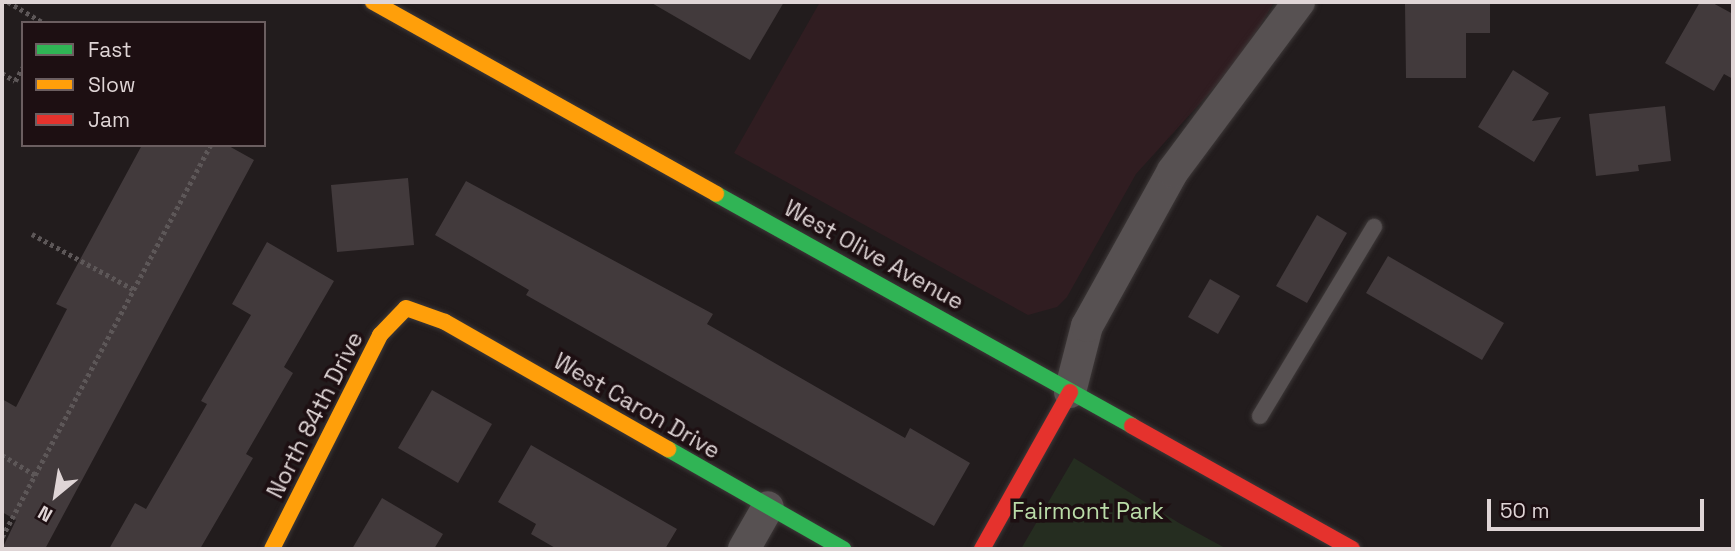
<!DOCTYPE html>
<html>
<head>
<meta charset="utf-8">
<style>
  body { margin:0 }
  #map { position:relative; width:1735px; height:551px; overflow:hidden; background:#221c1d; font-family:"Space Grotesk",sans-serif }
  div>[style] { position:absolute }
  .built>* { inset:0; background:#301d21 }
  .green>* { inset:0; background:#252d20 }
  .building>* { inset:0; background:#423a3c }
  .path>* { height:4.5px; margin-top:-2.25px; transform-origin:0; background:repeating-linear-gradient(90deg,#5d5758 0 3.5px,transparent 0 7px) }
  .roads { filter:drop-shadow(0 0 2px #3d3838) drop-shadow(0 0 2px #3d3838) }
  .lane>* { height:16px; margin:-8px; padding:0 8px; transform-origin:8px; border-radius:8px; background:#575152 }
  .street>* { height:32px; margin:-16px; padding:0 16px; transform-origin:16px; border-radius:16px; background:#575152 }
  .fast>* { height:16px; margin:-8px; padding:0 8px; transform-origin:8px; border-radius:8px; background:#30b455 }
  .slow>* { height:16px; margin:-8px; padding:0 8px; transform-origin:8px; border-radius:8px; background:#ff9f0a }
  .jam>* { height:16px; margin:-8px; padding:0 8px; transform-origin:8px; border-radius:8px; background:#e5322d }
  span { translate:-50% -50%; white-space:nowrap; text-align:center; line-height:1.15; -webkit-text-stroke:7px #1d0f12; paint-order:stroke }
  .street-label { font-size:23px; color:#dfd5d6 }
  .park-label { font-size:23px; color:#badca8 }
  .frame { position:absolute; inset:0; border:4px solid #dfd5d6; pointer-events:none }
  .legend { position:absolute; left:21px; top:21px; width:245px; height:126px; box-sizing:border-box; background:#1d0f12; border:2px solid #6b5e60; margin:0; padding:9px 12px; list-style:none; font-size:21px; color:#dfd5d6 }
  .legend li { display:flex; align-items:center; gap:14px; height:35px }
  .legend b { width:35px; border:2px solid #6b5e60 }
  .north { position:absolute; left:21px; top:460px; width:70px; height:70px; -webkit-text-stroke:5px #1d0f12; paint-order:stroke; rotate:210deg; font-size:19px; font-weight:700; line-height:28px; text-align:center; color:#dfd5d6 }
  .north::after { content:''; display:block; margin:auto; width:24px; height:32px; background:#dfd5d6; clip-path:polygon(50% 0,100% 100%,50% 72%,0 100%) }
  .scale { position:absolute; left:1487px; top:499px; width:217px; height:32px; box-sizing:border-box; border:4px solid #dfd5d6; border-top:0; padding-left:9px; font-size:21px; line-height:24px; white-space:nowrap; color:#dfd5d6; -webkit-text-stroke:5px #1d0f12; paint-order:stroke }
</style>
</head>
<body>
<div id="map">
  <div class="built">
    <i style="clip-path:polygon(820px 2px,1274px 2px,1242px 57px,1136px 174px,1067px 297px,1057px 307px,1028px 315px,734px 153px)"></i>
  </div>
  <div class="green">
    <i style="clip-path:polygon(1074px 458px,1179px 523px,1227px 549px,1021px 549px)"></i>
  </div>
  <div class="building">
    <i style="clip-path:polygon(650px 2px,784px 2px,750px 60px)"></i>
    <i style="clip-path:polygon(1700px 2px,1711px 2px,1733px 14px,1733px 79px,1724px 74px,1714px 91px,1665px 63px)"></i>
    <i style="clip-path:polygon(1405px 4px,1490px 4px,1490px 33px,1466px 33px,1466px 78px,1406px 78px)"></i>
    <i style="clip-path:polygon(1513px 70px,1549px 93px,1532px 121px,1561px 117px,1534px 162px,1478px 127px)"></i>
    <i style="clip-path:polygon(1665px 106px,1671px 161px,1638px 165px,1639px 171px,1596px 176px,1589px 114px)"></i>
    <i style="clip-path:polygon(142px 145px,227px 145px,254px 160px,45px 549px,2px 549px,16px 520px,2px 512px,2px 399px,16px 407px,67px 309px,56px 304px)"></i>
    <i style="clip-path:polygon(408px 178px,414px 245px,337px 252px,331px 185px)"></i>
    <i style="clip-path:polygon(466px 181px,713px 314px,707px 324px,905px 438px,910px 428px,970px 463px,934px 526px,526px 295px,529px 290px,435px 235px)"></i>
    <i style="clip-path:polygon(1317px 215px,1347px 233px,1307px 303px,1276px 286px)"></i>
    <i style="clip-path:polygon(267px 242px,334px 281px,284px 367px,293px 373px,246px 454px,253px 458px,200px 549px,109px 549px,135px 503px,146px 509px,207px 404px,201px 401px,251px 315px,232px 304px)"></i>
    <i style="clip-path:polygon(1388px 256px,1504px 323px,1482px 360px,1366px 293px)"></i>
    <i style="clip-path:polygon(1210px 279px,1240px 296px,1218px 334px,1188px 317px)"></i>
    <i style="clip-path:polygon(432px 390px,492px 424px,458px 483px,398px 448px)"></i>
    <i style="clip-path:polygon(531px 445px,677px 529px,665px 549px,557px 549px,531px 534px,536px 524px,498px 502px)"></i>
    <i style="clip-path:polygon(382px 498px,443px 534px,434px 549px,352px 549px)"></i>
  </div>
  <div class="path">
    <i style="left:8px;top:2px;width:42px;rotate:30.3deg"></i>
    <i style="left:2px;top:73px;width:15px;rotate:32deg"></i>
    <i style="left:15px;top:81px;width:16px;rotate:-60deg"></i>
    <i style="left:32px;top:234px;width:115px;rotate:28.6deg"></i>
    <i style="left:2px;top:455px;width:39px;rotate:31deg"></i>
    <i style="left:2px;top:537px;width:444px;rotate:-62deg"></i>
  </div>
  <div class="roads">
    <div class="lane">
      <i style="left:1260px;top:416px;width:221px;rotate:-58.9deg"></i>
    </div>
    <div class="street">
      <i style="left:1070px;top:392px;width:68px;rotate:-75.6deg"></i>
      <i style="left:1087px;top:326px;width:177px;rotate:-61deg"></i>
      <i style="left:1173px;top:171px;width:211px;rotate:-53.3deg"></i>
      <i style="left:744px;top:549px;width:48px;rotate:-60.3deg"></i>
    </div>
    <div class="fast">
      <i style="left:716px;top:194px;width:476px;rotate:29.1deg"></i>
      <i style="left:668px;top:449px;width:202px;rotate:29.7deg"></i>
    </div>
    <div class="slow">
      <i style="left:373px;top:2px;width:393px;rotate:29.2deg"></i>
      <i style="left:272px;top:549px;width:240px;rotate:-63.2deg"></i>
      <i style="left:380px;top:335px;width:37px;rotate:-46deg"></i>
      <i style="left:406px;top:308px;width:41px;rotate:19.7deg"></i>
      <i style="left:445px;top:322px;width:257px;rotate:29.7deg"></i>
    </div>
    <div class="jam">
      <i style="left:1132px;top:426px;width:252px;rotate:29.2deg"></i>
      <i style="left:982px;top:549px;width:180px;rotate:-60.7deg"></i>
    </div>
  </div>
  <div class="street-label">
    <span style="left:874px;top:255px;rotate:29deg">West Olive Avenue</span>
    <span style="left:637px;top:406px;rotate:30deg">West Caron Drive</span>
    <span style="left:315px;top:415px;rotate:-63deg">North 84th Drive</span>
  </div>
  <div class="park-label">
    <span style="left:1088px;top:511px">Fairmont Park</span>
  </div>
  <div class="frame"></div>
  <ul class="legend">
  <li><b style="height:9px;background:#30b455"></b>Fast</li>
  <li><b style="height:9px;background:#ff9f0a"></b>Slow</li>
  <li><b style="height:9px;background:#e5322d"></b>Jam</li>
  </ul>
  <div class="north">N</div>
  <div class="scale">50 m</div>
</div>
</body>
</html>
